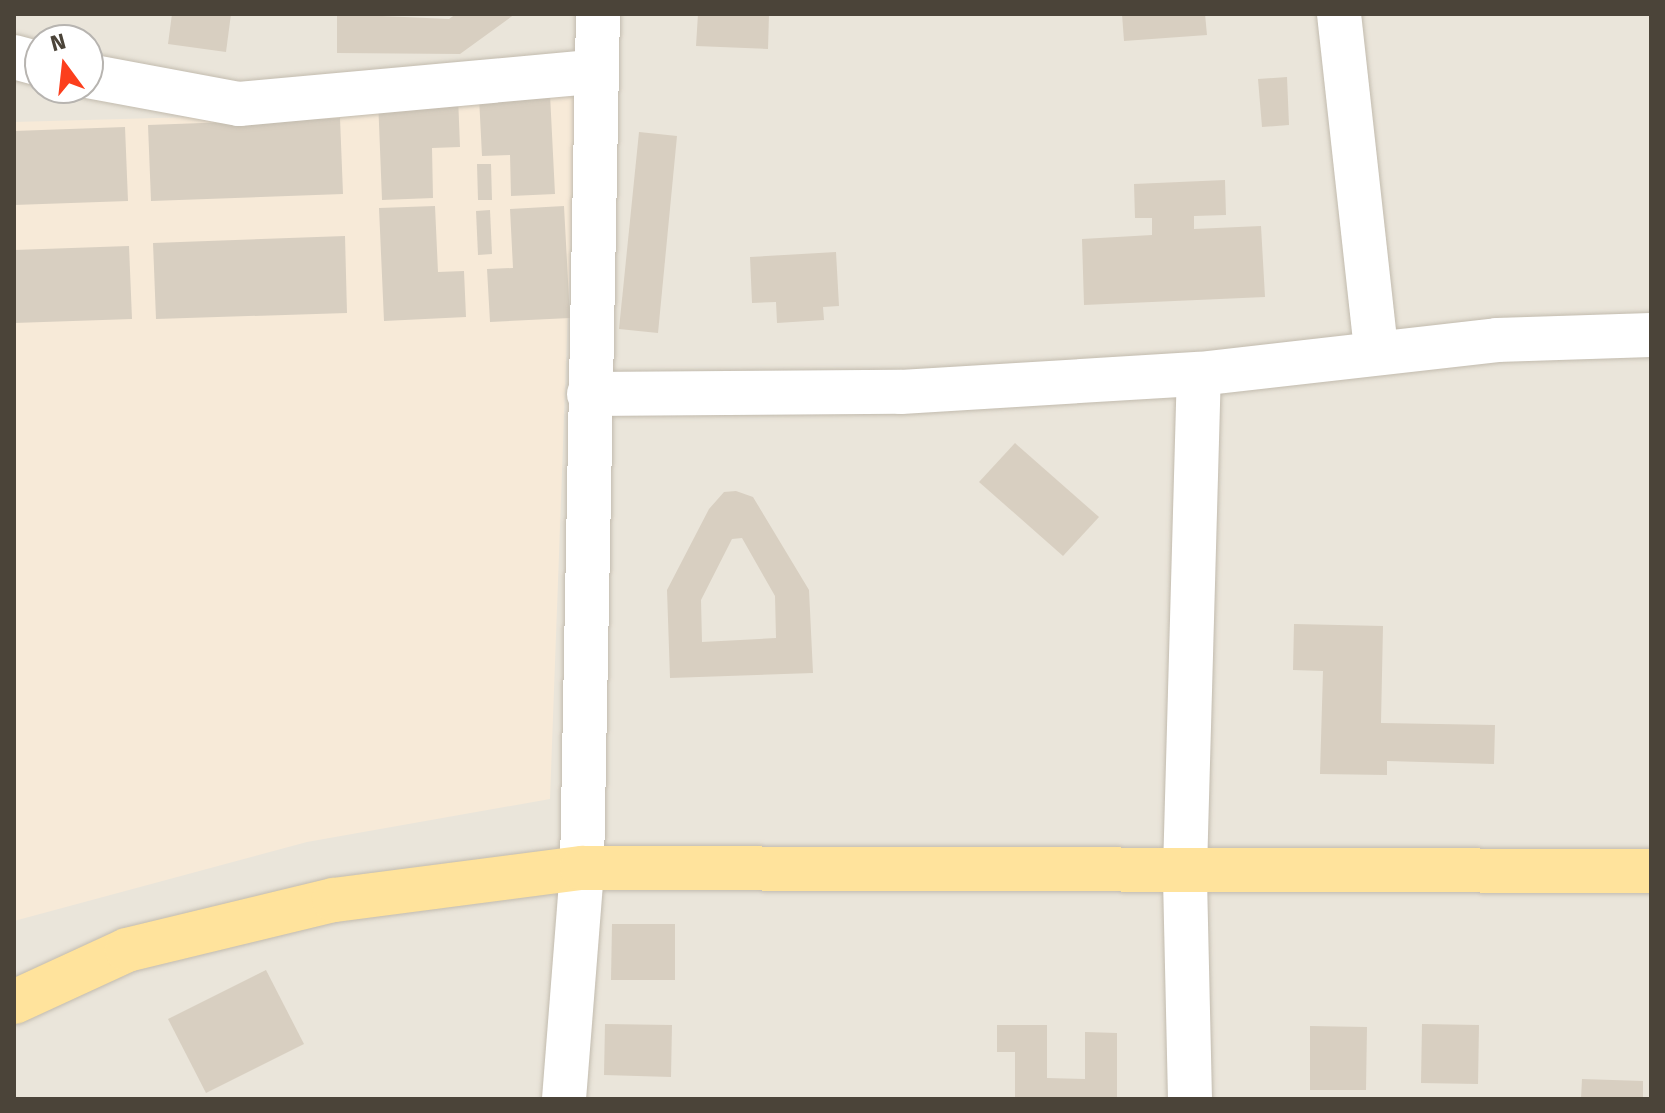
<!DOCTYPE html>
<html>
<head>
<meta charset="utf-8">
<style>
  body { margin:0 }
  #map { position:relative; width:1665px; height:1113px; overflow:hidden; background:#f6f3ec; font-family:"Fira Sans",sans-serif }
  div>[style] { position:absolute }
  .residential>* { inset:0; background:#eae5da }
  .commercial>* { inset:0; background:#f7ead8 }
  .building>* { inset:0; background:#d8cfc1 }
  .roads { filter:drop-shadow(0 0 2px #c2bbae) drop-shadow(0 0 2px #c2bbae) }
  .minor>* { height:44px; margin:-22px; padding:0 22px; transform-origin:22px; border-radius:22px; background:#fff }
  .major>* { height:44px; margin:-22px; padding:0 22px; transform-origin:22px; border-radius:22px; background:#ffe39c }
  span { translate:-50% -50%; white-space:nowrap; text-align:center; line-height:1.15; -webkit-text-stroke:7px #fff; paint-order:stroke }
  .frame { position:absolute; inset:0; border:16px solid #4b4439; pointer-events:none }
  .north { position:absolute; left:24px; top:24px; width:80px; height:80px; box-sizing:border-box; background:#fff; border:2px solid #b7b4b0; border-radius:50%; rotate:345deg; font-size:22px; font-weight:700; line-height:32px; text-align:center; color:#4b4439 }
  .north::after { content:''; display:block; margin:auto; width:28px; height:36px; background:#fc3f1d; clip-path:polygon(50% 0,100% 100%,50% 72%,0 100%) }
</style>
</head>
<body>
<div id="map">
  <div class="residential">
    <i style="clip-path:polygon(evenodd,14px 14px,1651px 14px,1651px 1099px,14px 1099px,14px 14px,40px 40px,88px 40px,88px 88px,40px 88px,40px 40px)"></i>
  </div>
  <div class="commercial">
    <i style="clip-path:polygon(576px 92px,550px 799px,307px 842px,14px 921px,14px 122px,342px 113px)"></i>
  </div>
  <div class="building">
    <i style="clip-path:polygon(172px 14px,231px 14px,226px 52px,168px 44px)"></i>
    <i style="clip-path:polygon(337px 14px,449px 19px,456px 14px,515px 14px,460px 54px,337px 53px)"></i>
    <i style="clip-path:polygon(698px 14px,769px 14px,768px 49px,696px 46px)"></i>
    <i style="clip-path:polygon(1122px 14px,1205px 14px,1207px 35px,1124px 41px)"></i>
    <i style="clip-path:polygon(1287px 77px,1289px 125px,1262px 127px,1258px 79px)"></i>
    <i style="clip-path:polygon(550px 94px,555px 194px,511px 196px,510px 155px,482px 156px,479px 97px)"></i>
    <i style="clip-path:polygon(458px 96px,460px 147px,432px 148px,433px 198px,382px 200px,378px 99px)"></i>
    <i style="clip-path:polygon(340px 118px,343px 194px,151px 201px,148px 125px)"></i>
    <i style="clip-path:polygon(125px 127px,128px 201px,14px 205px,14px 131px)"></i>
    <i style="clip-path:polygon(639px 132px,677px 136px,658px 333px,619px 329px)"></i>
    <i style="clip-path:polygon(477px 164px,491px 164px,492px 200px,478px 200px)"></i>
    <i style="clip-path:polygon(1225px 180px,1226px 215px,1194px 216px,1194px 229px,1261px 226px,1265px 297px,1084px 305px,1082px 239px,1152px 235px,1152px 218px,1135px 218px,1134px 184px)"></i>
    <i style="clip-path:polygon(435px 206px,438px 272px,464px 271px,466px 317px,384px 321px,379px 208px)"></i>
    <i style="clip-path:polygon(564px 206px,570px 318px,490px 322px,487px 269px,513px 268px,510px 209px)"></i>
    <i style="clip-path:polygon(490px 210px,492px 254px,478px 255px,476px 211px)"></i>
    <i style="clip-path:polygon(345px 236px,347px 313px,156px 319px,153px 243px)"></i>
    <i style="clip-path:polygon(129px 246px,132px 319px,14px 323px,14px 250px)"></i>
    <i style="clip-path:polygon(836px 252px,839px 306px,823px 307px,824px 320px,777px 323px,776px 302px,752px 303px,750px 257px)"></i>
    <i style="clip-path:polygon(1015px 443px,1099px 517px,1063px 556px,979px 482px)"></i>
    <i style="clip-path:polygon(evenodd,736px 491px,753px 497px,809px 590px,813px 673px,670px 678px,667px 590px,709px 509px,724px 492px,736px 491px,742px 538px,775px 596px,776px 638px,702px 642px,701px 600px,732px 539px,742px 538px)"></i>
    <i style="clip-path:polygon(1294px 624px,1383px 626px,1381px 723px,1495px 725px,1494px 764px,1387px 761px,1387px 775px,1320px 774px,1323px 671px,1293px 670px)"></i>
    <i style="clip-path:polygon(612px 924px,675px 924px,675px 980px,611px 980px)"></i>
    <i style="clip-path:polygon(266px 970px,304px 1044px,206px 1093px,168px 1019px)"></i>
    <i style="clip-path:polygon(605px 1024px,672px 1025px,671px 1077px,604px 1075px)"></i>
    <i style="clip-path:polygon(1422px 1024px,1479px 1025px,1478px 1084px,1421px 1083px)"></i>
    <i style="clip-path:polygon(997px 1025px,1047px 1025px,1047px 1078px,1085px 1079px,1085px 1032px,1117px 1033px,1117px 1099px,1015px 1099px,1015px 1052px,997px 1052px)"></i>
    <i style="clip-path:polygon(1310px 1026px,1367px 1027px,1366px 1090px,1310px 1090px)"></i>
    <i style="clip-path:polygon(1582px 1079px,1643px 1081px,1643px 1099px,1581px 1099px)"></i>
  </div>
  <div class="roads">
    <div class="minor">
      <i style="left:1339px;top:14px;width:338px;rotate:83.7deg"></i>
      <i style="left:14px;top:57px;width:27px;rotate:15deg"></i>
      <i style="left:88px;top:76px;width:154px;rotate:10.5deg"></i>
      <i style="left:239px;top:104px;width:356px;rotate:-5.2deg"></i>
      <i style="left:589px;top:394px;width:312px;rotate:-0.4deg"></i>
      <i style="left:901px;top:392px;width:299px;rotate:-3.5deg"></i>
      <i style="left:1199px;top:374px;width:300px;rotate:-6.5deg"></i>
      <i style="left:1497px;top:340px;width:154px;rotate:-1.9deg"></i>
      <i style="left:564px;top:1099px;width:232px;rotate:-85.5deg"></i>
      <i style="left:582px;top:868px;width:854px;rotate:-88.93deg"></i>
      <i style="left:1190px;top:1099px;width:229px;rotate:-91.3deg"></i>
      <i style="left:1185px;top:870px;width:496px;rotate:-88.4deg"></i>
    </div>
    <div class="major">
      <i style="left:14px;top:1002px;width:124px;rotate:-24.7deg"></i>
      <i style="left:127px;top:950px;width:213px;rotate:-13.6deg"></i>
      <i style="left:334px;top:900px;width:250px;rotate:-7.4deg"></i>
      <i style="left:582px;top:868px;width:1069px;rotate:0.16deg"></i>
    </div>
  </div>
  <div class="frame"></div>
  <div class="north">N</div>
</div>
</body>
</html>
